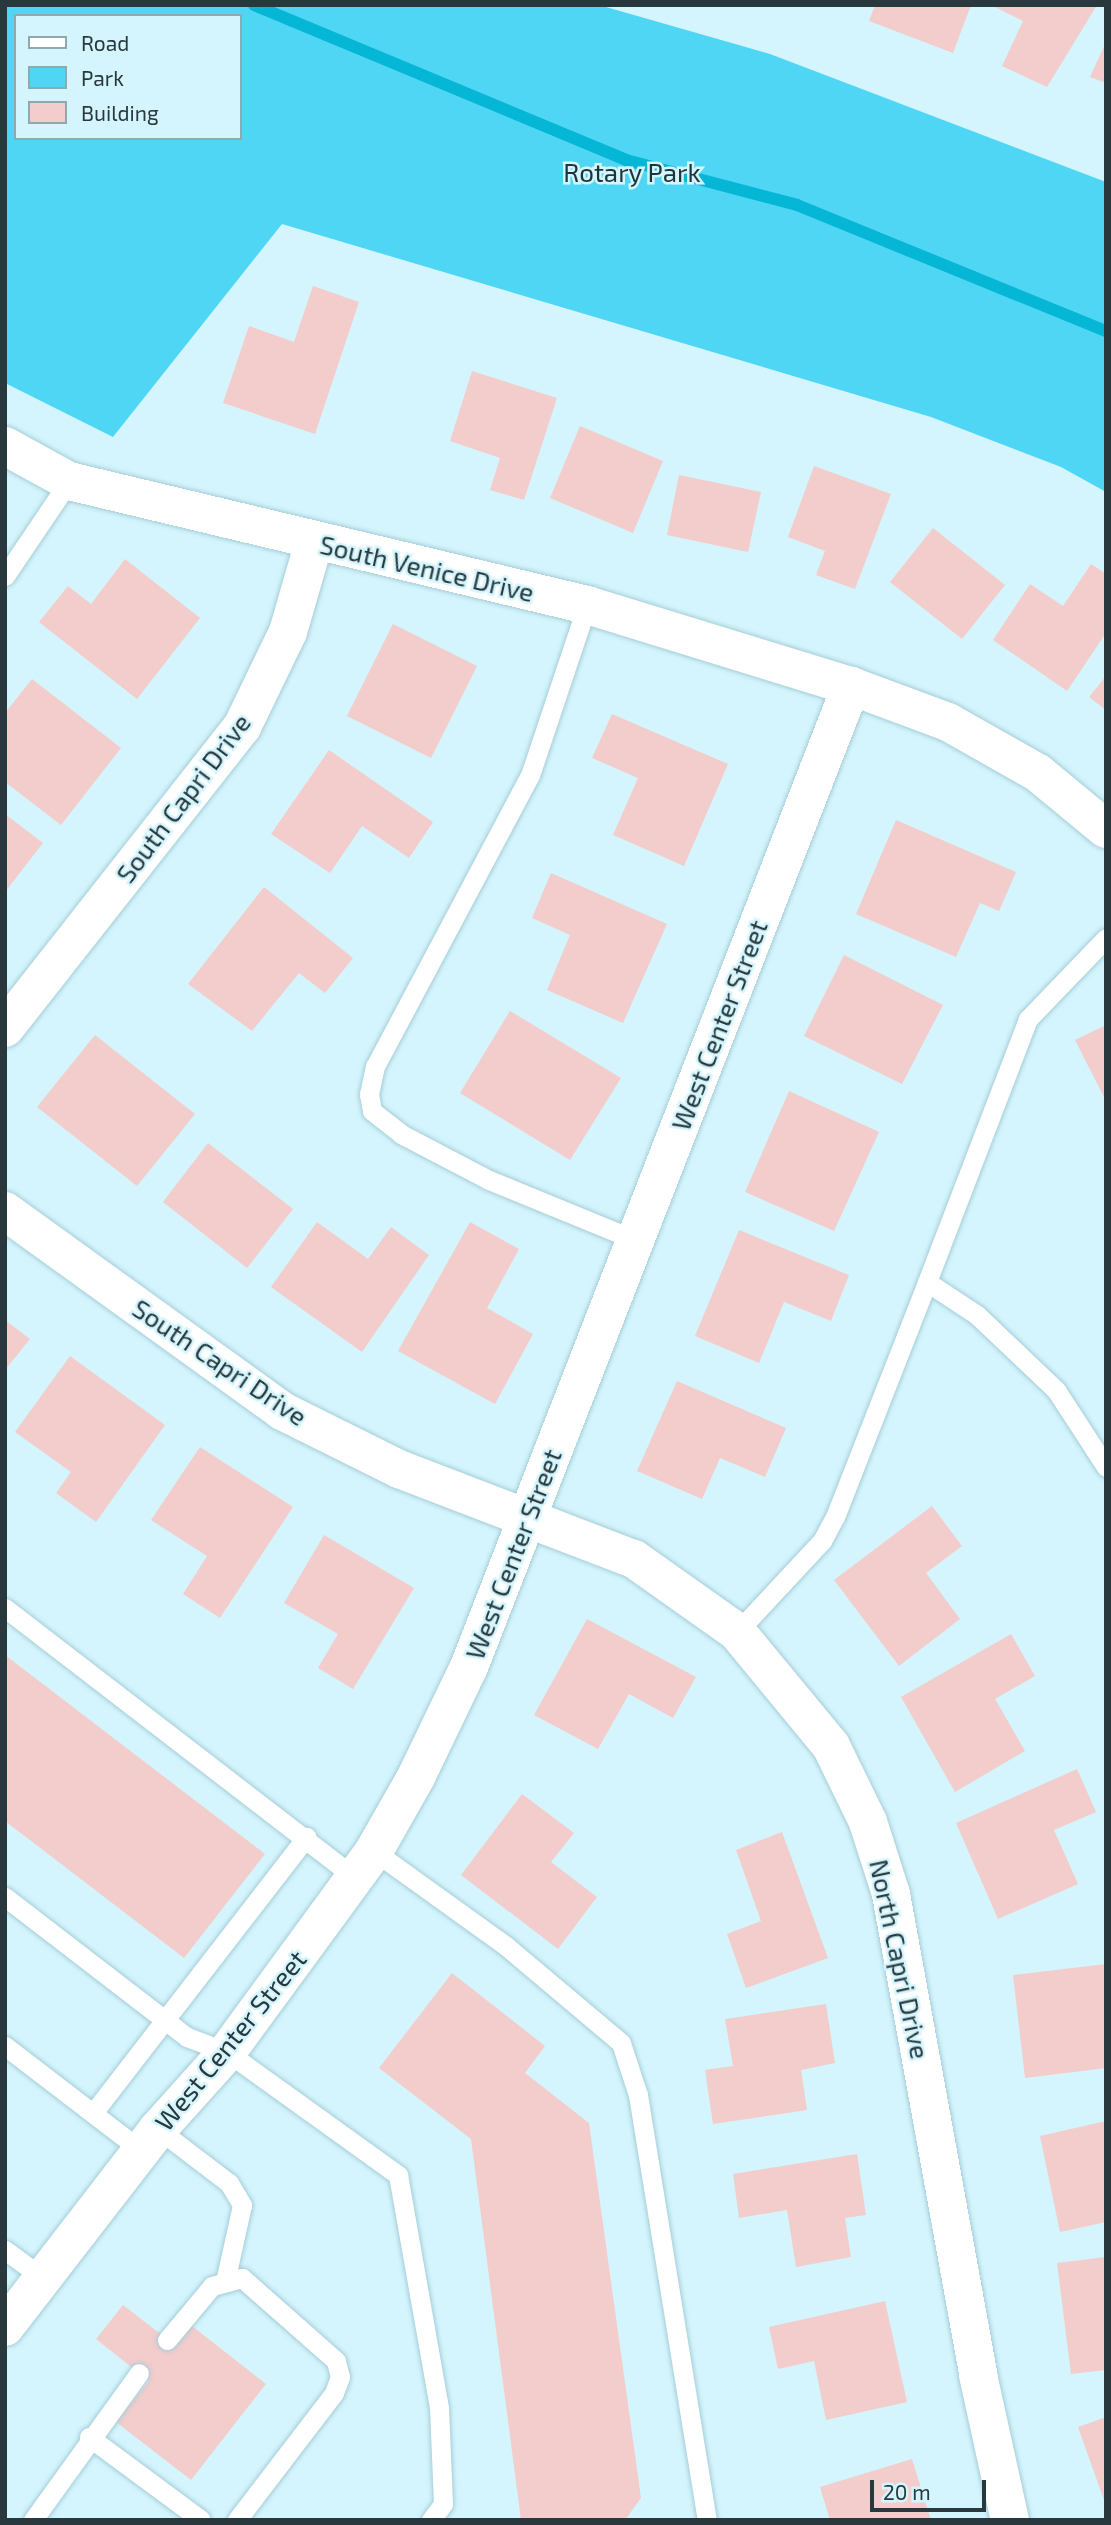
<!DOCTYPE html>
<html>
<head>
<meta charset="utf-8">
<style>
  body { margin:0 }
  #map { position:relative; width:1111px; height:2525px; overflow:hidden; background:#d4f5fd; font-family:"Exo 2",sans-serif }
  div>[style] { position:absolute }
  .green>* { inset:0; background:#50d6f5 }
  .stream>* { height:12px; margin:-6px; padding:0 6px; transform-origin:6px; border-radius:6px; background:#05b7d5 }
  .building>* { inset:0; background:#f3cccc }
  .roads { filter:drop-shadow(0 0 2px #a6cdd8) drop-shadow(0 0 2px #a6cdd8) }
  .service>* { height:19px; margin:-9.5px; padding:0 9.5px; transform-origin:9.5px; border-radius:9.5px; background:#fff }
  .minor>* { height:38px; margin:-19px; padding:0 19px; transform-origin:19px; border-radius:19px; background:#fff }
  span { translate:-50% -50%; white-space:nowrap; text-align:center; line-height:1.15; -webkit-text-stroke:5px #d4f5fd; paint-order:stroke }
  .park-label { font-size:26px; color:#1c343a }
  .street-label { font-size:26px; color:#28383d }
  .frame { position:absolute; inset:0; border:7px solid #28383d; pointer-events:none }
  .legend { position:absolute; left:14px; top:14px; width:228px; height:126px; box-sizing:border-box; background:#d4f5fd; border:2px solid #8fa9b0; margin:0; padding:9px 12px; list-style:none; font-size:21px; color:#28383d }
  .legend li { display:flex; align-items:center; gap:14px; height:35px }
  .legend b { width:35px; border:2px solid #8fa9b0 }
  .scale { position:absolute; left:870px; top:2480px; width:116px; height:32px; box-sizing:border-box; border:4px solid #28383d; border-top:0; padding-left:9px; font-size:21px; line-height:24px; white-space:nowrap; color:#28383d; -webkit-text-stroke:5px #d4f5fd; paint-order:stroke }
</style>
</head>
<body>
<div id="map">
  <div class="green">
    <i style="clip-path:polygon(evenodd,5px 5px,599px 5px,770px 54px,1106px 182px,1106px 492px,1061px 467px,931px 417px,282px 224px,113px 437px,5px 383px,5px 5px,16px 16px,240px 16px,240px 138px,16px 138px,16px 16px)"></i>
  </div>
  <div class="stream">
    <i style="left:254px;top:5px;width:403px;rotate:22.6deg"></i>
    <i style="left:626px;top:160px;width:177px;rotate:14.7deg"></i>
    <i style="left:797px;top:205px;width:334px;rotate:22.2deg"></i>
  </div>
  <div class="building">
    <i style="clip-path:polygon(875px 5px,971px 5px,953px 53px,869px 21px)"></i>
    <i style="clip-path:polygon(991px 5px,1097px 5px,1047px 87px,1002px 66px,1023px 21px)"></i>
    <i style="clip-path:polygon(1106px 42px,1106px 83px,1090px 77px)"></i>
    <i style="clip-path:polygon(313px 286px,359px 302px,315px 434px,223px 403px,249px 326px,294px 342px)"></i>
    <i style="clip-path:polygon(472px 371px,557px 398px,524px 500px,490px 490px,500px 458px,450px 441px)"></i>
    <i style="clip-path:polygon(580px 426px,663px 461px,633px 533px,550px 498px)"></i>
    <i style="clip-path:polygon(814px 466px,891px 494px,855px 589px,816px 575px,825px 551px,788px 537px)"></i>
    <i style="clip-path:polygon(679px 475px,761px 492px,748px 552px,667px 535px)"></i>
    <i style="clip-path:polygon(933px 528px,1005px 585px,962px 639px,890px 582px)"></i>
    <i style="clip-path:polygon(125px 559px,200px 618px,137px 699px,39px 622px,68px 586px,91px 604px)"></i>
    <i style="clip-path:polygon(1091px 564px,1106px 574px,1106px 633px,1067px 691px,993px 640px,1030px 584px,1063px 606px)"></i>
    <i style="clip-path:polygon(393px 624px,477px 666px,431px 758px,347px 716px)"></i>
    <i style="clip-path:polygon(1106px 676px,1106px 710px,1089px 697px)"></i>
    <i style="clip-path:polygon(32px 679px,121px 748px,61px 825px,5px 782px,5px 713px)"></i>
    <i style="clip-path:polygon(612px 714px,728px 764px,684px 866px,613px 835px,638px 778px,592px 758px)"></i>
    <i style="clip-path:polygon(329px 750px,433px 822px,409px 858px,362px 826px,330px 873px,271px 834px)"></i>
    <i style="clip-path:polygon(5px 814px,43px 843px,5px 892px)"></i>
    <i style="clip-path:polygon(896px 820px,1016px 872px,999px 911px,980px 903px,956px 957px,856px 914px)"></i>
    <i style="clip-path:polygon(551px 873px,667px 924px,623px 1023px,547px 990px,570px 935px,532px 918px)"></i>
    <i style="clip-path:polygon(264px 887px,353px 958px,325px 993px,299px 973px,252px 1031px,188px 984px)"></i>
    <i style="clip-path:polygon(844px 955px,943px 1005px,902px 1084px,804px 1036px)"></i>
    <i style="clip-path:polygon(510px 1011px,621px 1078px,570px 1160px,460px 1093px)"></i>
    <i style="clip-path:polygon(1106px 1025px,1106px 1101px,1075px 1040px)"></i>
    <i style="clip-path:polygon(95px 1035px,195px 1114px,137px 1186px,37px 1107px)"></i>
    <i style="clip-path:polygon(789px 1091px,879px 1132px,834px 1231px,745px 1192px)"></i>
    <i style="clip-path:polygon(208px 1143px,293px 1209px,247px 1268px,163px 1202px)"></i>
    <i style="clip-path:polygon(317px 1222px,368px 1259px,391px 1227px,429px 1255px,362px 1352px,271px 1287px)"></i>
    <i style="clip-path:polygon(470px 1222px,519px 1249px,487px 1308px,533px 1334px,495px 1404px,398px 1351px)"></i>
    <i style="clip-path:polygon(739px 1230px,849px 1275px,831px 1321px,784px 1302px,759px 1363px,695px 1336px)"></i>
    <i style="clip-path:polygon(5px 1320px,30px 1339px,5px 1370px)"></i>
    <i style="clip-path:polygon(70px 1356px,165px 1425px,96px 1522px,56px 1493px,71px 1472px,15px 1432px)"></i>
    <i style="clip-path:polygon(677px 1381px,786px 1428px,765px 1477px,720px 1458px,702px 1499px,637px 1471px)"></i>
    <i style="clip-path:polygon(200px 1447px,293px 1507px,220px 1618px,183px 1594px,207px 1556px,151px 1520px)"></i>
    <i style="clip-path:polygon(932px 1506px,962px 1546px,926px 1573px,960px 1619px,899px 1666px,834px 1580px)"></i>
    <i style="clip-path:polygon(324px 1535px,414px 1588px,353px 1689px,318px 1668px,338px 1634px,284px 1603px)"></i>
    <i style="clip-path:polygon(587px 1619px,696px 1677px,673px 1718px,629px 1694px,598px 1749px,534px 1715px)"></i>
    <i style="clip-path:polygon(1011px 1634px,1035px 1676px,995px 1699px,1025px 1751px,955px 1792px,901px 1697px)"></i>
    <i style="clip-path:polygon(5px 1655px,265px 1854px,184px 1958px,5px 1821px)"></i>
    <i style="clip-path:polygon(1077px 1769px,1096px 1812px,1054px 1830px,1078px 1884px,998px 1919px,956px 1823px)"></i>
    <i style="clip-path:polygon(522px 1794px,574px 1833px,551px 1862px,597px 1897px,558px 1949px,461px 1875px)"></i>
    <i style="clip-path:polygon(782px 1832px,828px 1958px,746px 1988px,727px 1934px,761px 1921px,736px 1850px)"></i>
    <i style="clip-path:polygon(1106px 1964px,1106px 2068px,1025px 2078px,1013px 1975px)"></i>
    <i style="clip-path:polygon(452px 1973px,545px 2046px,525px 2073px,589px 2123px,641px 2498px,625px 2520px,521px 2520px,471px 2139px,379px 2068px)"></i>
    <i style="clip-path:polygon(826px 2004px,835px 2063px,801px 2070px,807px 2110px,713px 2124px,705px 2070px,733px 2066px,725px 2019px)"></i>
    <i style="clip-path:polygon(1106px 2121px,1106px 2222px,1060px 2232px,1040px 2136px)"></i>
    <i style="clip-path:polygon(857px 2154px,866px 2215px,845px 2218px,851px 2257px,796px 2267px,787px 2210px,739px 2218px,733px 2174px)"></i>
    <i style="clip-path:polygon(1106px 2257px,1106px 2370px,1071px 2374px,1057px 2263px)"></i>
    <i style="clip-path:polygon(885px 2301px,907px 2402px,826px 2420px,814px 2361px,778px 2369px,769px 2327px)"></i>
    <i style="clip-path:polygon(123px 2305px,176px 2346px,192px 2326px,266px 2384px,191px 2480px,116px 2422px,149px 2381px,96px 2339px)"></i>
    <i style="clip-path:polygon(1106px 2417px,1106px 2503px,1105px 2503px,1078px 2427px)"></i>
    <i style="clip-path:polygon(912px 2459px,931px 2520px,830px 2520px,820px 2487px)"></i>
  </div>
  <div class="roads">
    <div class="service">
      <i style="left:5px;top:576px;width:115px;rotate:-56deg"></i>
      <i style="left:587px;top:605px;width:179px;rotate:108.5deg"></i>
      <i style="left:530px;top:775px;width:330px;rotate:118deg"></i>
      <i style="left:375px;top:1066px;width:29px;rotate:102deg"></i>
      <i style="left:369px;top:1094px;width:17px;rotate:80deg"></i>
      <i style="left:372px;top:1111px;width:37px;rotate:38deg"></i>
      <i style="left:401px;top:1134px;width:99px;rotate:27.6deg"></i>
      <i style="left:489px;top:1180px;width:158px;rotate:22.3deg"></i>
      <i style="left:927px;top:1282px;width:282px;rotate:-69deg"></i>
      <i style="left:1028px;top:1019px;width:112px;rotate:-46.1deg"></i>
      <i style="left:5px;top:1608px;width:442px;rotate:37.6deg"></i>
      <i style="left:737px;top:1632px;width:125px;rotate:-47deg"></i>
      <i style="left:822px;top:1541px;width:27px;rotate:-62deg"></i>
      <i style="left:835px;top:1517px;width:252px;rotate:-68.6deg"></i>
      <i style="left:927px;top:1282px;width:60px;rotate:33.4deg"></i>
      <i style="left:977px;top:1315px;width:109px;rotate:43.5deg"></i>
      <i style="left:1056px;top:1390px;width:92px;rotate:57deg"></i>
      <i style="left:374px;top:1851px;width:163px;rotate:35.7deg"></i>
      <i style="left:506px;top:1946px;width:150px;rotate:40.1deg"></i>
      <i style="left:621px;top:2043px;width:55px;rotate:71.9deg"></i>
      <i style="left:638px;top:2095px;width:431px;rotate:80.8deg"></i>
      <i style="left:5px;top:1897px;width:230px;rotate:37.6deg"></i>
      <i style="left:187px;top:2037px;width:43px;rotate:20.6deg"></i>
      <i style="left:227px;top:2052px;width:211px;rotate:35.7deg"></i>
      <i style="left:398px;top:2175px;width:237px;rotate:80deg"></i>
      <i style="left:439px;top:2408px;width:96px;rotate:87.6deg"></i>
      <i style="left:443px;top:2504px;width:20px;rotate:127deg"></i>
      <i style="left:5px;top:2046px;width:173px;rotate:37.5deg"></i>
      <i style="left:93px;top:2113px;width:349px;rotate:-52.3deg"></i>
      <i style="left:158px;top:2129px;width:89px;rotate:37.3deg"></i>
      <i style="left:229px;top:2183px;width:26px;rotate:59deg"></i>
      <i style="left:242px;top:2205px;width:74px;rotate:102.5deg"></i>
      <i style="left:5px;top:2250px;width:47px;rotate:36.4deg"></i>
      <i style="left:167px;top:2340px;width:70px;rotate:-50.2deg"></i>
      <i style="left:212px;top:2286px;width:31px;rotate:-15deg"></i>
      <i style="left:242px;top:2278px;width:125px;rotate:41.4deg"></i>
      <i style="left:336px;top:2361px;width:16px;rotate:76deg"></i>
      <i style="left:340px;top:2377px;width:17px;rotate:111deg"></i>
      <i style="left:334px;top:2393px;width:160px;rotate:127.4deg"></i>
      <i style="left:89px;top:2437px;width:139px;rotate:36.5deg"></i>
      <i style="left:33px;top:2520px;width:181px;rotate:-54.2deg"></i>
    </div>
    <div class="minor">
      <i style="left:5px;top:446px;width:73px;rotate:28.7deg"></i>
      <i style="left:69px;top:481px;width:533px;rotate:13.46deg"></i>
      <i style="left:587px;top:605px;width:276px;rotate:17.1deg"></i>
      <i style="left:851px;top:686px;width:103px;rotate:20.4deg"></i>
      <i style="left:948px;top:722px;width:103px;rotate:29.5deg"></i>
      <i style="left:1038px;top:773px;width:88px;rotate:39.5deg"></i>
      <i style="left:5px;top:1028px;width:383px;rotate:-51.8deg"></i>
      <i style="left:242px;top:727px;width:106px;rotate:-64.2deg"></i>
      <i style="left:288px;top:632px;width:94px;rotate:-73.9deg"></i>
      <i style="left:5px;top:1211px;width:342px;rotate:35.8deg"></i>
      <i style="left:282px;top:1411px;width:131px;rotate:26.4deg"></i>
      <i style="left:399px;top:1469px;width:252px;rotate:21deg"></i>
      <i style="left:634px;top:1559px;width:126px;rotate:35.3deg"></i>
      <i style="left:737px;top:1632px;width:148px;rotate:50.5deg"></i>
      <i style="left:831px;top:1746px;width:85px;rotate:64deg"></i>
      <i style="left:868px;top:1822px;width:76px;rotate:72.3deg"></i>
      <i style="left:891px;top:1894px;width:489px;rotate:79.7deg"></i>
      <i style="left:978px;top:2375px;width:148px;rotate:77.6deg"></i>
      <i style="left:5px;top:2327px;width:250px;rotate:-52.3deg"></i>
      <i style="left:158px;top:2129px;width:103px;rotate:-48.1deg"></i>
      <i style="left:227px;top:2052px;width:249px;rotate:-53.8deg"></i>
      <i style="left:374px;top:1851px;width:85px;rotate:-60.4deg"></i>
      <i style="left:416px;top:1777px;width:122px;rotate:-64.3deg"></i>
      <i style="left:469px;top:1667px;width:1053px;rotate:-68.72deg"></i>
    </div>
  </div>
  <div class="park-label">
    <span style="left:632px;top:172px">Rotary Park</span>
  </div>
  <div class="street-label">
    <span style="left:427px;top:568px;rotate:13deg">South Venice Drive</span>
    <span style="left:183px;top:798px;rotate:-53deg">South Capri Drive</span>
    <span style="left:719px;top:1025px;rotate:-69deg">West Center Street</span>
    <span style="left:220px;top:1362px;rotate:34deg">South Capri Drive</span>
    <span style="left:513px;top:1554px;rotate:-69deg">West Center Street</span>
    <span style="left:900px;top:1959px;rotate:78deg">North Capri Drive</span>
    <span style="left:230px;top:2040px;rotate:-51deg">West Center Street</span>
  </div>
  <div class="frame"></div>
  <ul class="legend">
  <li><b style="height:9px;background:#fff"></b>Road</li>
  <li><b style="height:19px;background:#50d6f5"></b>Park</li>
  <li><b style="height:19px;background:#f3cccc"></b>Building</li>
  </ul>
  <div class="scale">20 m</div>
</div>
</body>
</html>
